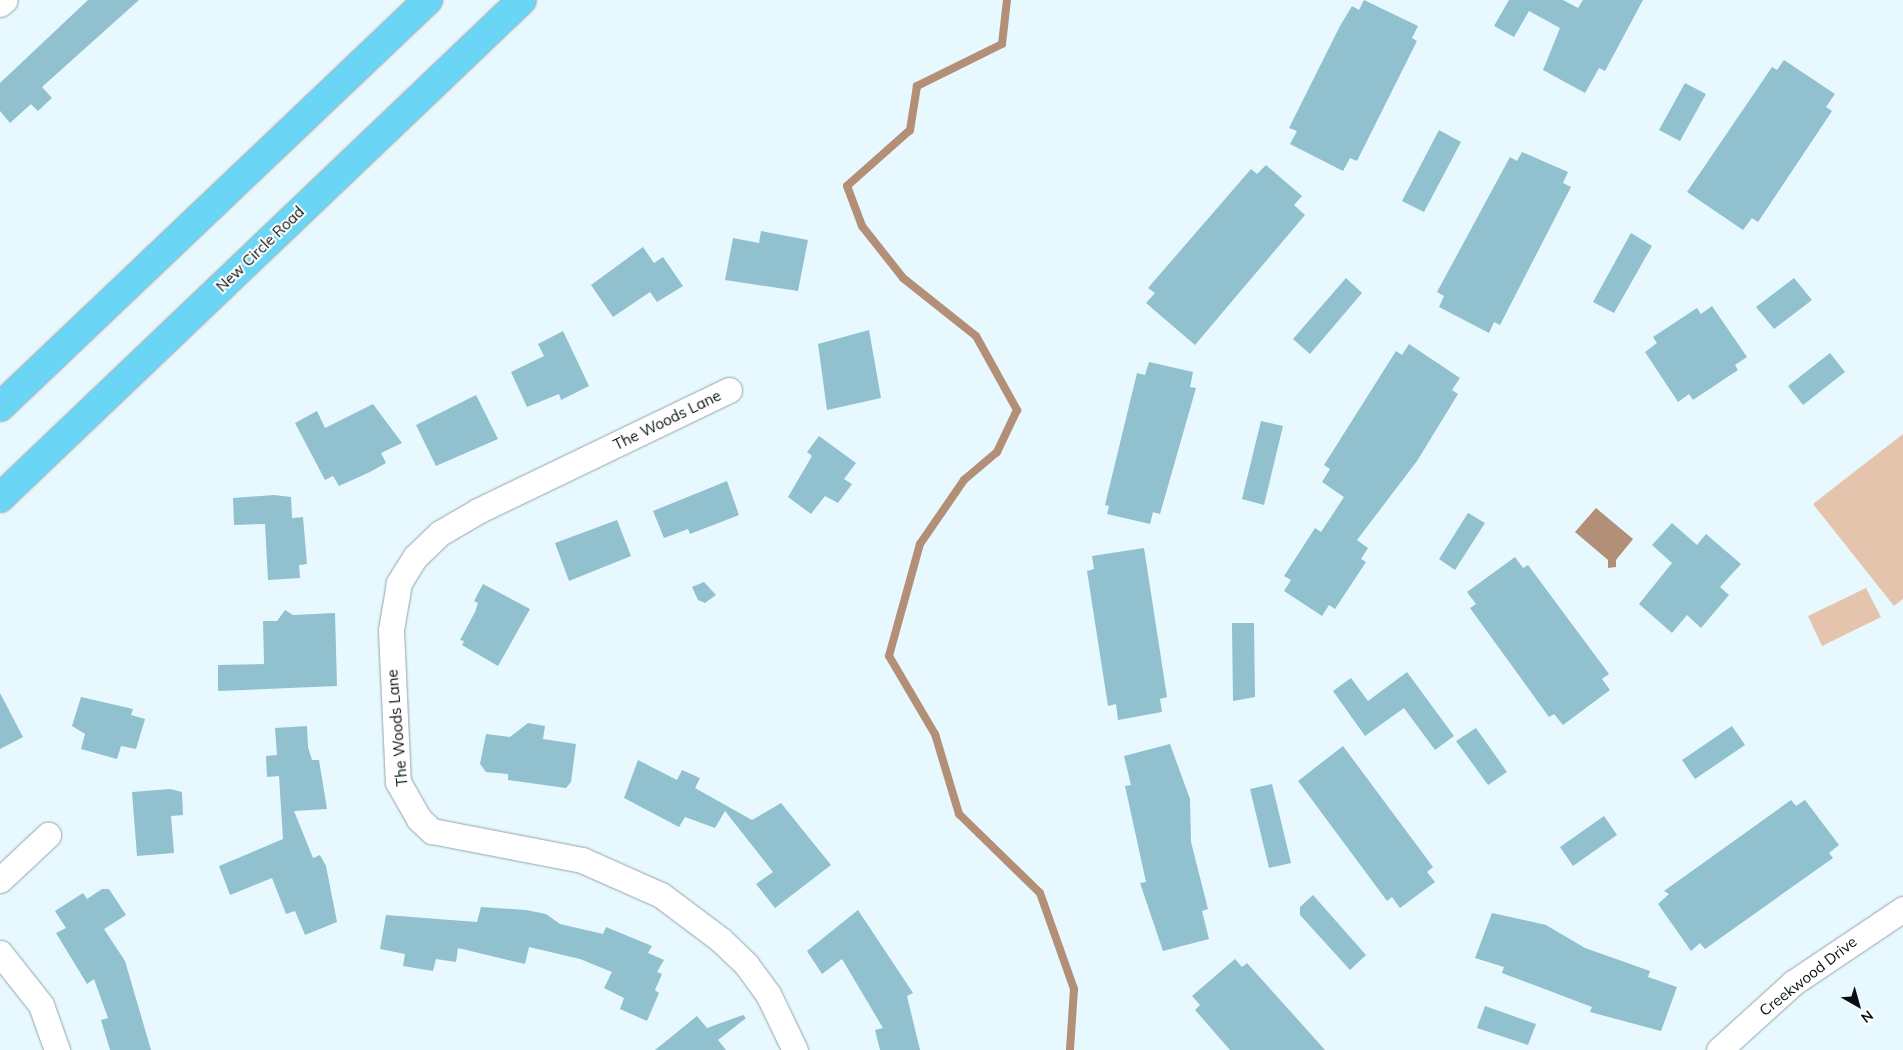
<!DOCTYPE html>
<html>
<head>
<meta charset="utf-8">
<style>
  body { margin:0 }
  #map { position:relative; width:1903px; height:1050px; overflow:hidden; background:#e7f9ff; font-family:Mulish,sans-serif }
  div>[style] { position:absolute }
  .green>* { inset:0; background:#e4c4ad }
  .water>* { inset:0; background:#b28f76 }
  .stream>* { height:8px; margin:-4px; padding:0 4px; transform-origin:4px; border-radius:4px; background:#b28f76 }
  .building>* { inset:0; background:#91c0cf }
  .roads { filter:drop-shadow(0 0 1px #93a4a9) drop-shadow(0 0 1px #93a4a9) }
  .minor>* { height:25px; margin:-12.5px; padding:0 12.5px; transform-origin:12.5px; border-radius:12.5px; background:#fff }
  .highway>* { height:28px; margin:-14px; padding:0 14px; transform-origin:14px; border-radius:14px; background:#6bd5f5 }
  span { translate:-50% -50%; white-space:nowrap; text-align:center; line-height:1.15; -webkit-text-stroke:4px #fff; paint-order:stroke }
  .street-label { font-size:15px; color:#080e0f }
  .north { position:absolute; left:1833px; top:980px; width:50px; height:50px; -webkit-text-stroke:4px #fff; paint-order:stroke; rotate:142deg; font-size:14px; font-weight:700; line-height:20px; text-align:center; color:#080e0f }
  .north::after { content:''; display:block; margin:auto; width:18px; height:22px; background:#080e0f; clip-path:polygon(50% 0,100% 100%,50% 72%,0 100%) }
</style>
</head>
<body>
<div id="map">
  <div class="green">
    <i style="clip-path:polygon(1903px 434px,1903px 599px,1894px 606px,1813px 504px)"></i>
    <i style="clip-path:polygon(1866px 588px,1881px 617px,1822px 646px,1808px 616px)"></i>
  </div>
  <div class="water">
    <i style="clip-path:polygon(1596px 508px,1633px 539px,1616px 560px,1616px 567px,1608px 568px,1608px 560px,1575px 532px)"></i>
  </div>
  <div class="stream">
    <i style="left:1007px;top:0;width:44px;rotate:96.5deg"></i>
    <i style="left:1002px;top:44px;width:95px;rotate:153.7deg"></i>
    <i style="left:917px;top:86px;width:45px;rotate:99deg"></i>
    <i style="left:910px;top:130px;width:84px;rotate:138.4deg"></i>
    <i style="left:847px;top:186px;width:43px;rotate:69.4deg"></i>
    <i style="left:862px;top:226px;width:66px;rotate:51.7deg"></i>
    <i style="left:903px;top:278px;width:93px;rotate:38.5deg"></i>
    <i style="left:976px;top:336px;width:85px;rotate:61deg"></i>
    <i style="left:1017px;top:410px;width:47px;rotate:115.5deg"></i>
    <i style="left:997px;top:452px;width:43px;rotate:139.7deg"></i>
    <i style="left:964px;top:480px;width:78px;rotate:124.5deg"></i>
    <i style="left:920px;top:544px;width:116px;rotate:105.5deg"></i>
    <i style="left:889px;top:656px;width:91px;rotate:59.5deg"></i>
    <i style="left:935px;top:734px;width:84px;rotate:73.3deg"></i>
    <i style="left:959px;top:814px;width:113px;rotate:44.3deg"></i>
    <i style="left:1040px;top:893px;width:102px;rotate:70.5deg"></i>
    <i style="left:1074px;top:989px;width:61px;rotate:93.8deg"></i>
  </div>
  <div class="building">
    <i style="clip-path:polygon(88px 0,139px 0,42px 87px,52px 98px,38px 111px,31px 104px,10px 123px,0 111px,0 83px)"></i>
    <i style="clip-path:polygon(1364px 0,1418px 26px,1412px 38px,1417px 41px,1357px 161px,1350px 158px,1343px 171px,1290px 144px,1297px 131px,1289px 128px,1340px 26px,1352px 6px,1359px 10px)"></i>
    <i style="clip-path:polygon(1509px 0,1563px 0,1578px 8px,1583px 0,1643px 0,1605px 71px,1599px 68px,1585px 93px,1543px 70px,1560px 28px,1529px 11px,1514px 37px,1494px 26px)"></i>
    <i style="clip-path:polygon(1784px 60px,1835px 94px,1826px 107px,1832px 111px,1758px 222px,1752px 218px,1743px 230px,1687px 192px,1772px 67px,1777px 70px)"></i>
    <i style="clip-path:polygon(1685px 83px,1706px 94px,1680px 141px,1659px 130px)"></i>
    <i style="clip-path:polygon(1439px 130px,1461px 142px,1424px 212px,1402px 201px)"></i>
    <i style="clip-path:polygon(1522px 152px,1568px 172px,1563px 183px,1571px 187px,1500px 325px,1494px 322px,1489px 333px,1439px 307px,1444px 296px,1437px 292px,1510px 157px,1517px 161px)"></i>
    <i style="clip-path:polygon(1266px 165px,1302px 196px,1294px 205px,1305px 215px,1195px 345px,1146px 303px,1155px 293px,1148px 288px,1251px 169px,1257px 174px)"></i>
    <i style="clip-path:polygon(761px 231px,808px 240px,798px 291px,725px 280px,733px 238px,759px 243px)"></i>
    <i style="clip-path:polygon(1631px 233px,1652px 246px,1614px 313px,1593px 302px)"></i>
    <i style="clip-path:polygon(643px 247px,654px 263px,663px 257px,683px 286px,657px 302px,650px 292px,613px 317px,591px 285px)"></i>
    <i style="clip-path:polygon(1346px 278px,1362px 293px,1310px 354px,1293px 339px)"></i>
    <i style="clip-path:polygon(1794px 278px,1812px 300px,1774px 329px,1756px 307px)"></i>
    <i style="clip-path:polygon(1712px 306px,1747px 357px,1735px 365px,1738px 370px,1693px 400px,1689px 394px,1678px 402px,1645px 352px,1657px 343px,1653px 337px,1697px 308px,1701px 314px)"></i>
    <i style="clip-path:polygon(869px 330px,881px 398px,827px 410px,818px 344px)"></i>
    <i style="clip-path:polygon(563px 331px,589px 386px,561px 400px,559px 394px,527px 407px,511px 372px,544px 356px,538px 344px)"></i>
    <i style="clip-path:polygon(1409px 344px,1460px 378px,1452px 390px,1458px 394px,1417px 461px,1357px 540px,1368px 548px,1361px 559px,1366px 562px,1335px 609px,1329px 605px,1322px 616px,1284px 591px,1291px 580px,1284px 576px,1315px 528px,1321px 532px,1344px 497px,1322px 482px,1330px 469px,1324px 465px,1396px 351px,1402px 355px)"></i>
    <i style="clip-path:polygon(1830px 353px,1845px 372px,1803px 405px,1788px 386px)"></i>
    <i style="clip-path:polygon(1149px 362px,1193px 372px,1190px 387px,1196px 388px,1160px 514px,1153px 512px,1150px 524px,1107px 514px,1109px 506px,1105px 505px,1137px 373px,1145px 375px)"></i>
    <i style="clip-path:polygon(476px 395px,498px 439px,436px 466px,416px 425px)"></i>
    <i style="clip-path:polygon(373px 404px,402px 443px,381px 453px,386px 463px,370px 472px,339px 486px,333px 476px,325px 480px,295px 423px,317px 411px,325px 428px)"></i>
    <i style="clip-path:polygon(1261px 421px,1283px 426px,1264px 505px,1242px 499px)"></i>
    <i style="clip-path:polygon(819px 436px,856px 463px,844px 479px,852px 484px,838px 503px,825px 496px,811px 514px,788px 497px,812px 456px,807px 452px)"></i>
    <i style="clip-path:polygon(727px 481px,739px 515px,690px 534px,688px 529px,664px 538px,653px 511px)"></i>
    <i style="clip-path:polygon(274px 495px,291px 497px,292px 518px,303px 517px,307px 564px,299px 565px,300px 578px,268px 580px,265px 524px,234px 525px,233px 498px)"></i>
    <i style="clip-path:polygon(1468px 513px,1485px 523px,1455px 570px,1439px 559px)"></i>
    <i style="clip-path:polygon(617px 520px,631px 556px,569px 581px,555px 543px)"></i>
    <i style="clip-path:polygon(1672px 523px,1697px 545px,1706px 534px,1741px 564px,1720px 587px,1729px 595px,1701px 628px,1687px 615px,1672px 633px,1639px 604px,1672px 563px,1652px 545px)"></i>
    <i style="clip-path:polygon(1144px 548px,1167px 697px,1160px 699px,1162px 712px,1118px 720px,1116px 704px,1108px 706px,1087px 571px,1094px 569px,1092px 556px)"></i>
    <i style="clip-path:polygon(1515px 557px,1523px 568px,1528px 565px,1609px 674px,1602px 679px,1610px 690px,1563px 725px,1554px 714px,1549px 717px,1470px 608px,1476px 604px,1467px 592px)"></i>
    <i style="clip-path:polygon(704px 582px,716px 595px,705px 603px,698px 600px,692px 587px)"></i>
    <i style="clip-path:polygon(483px 584px,530px 609px,498px 666px,462px 645px,464px 641px,460px 640px,475px 612px,478px 603px,474px 601px)"></i>
    <i style="clip-path:polygon(285px 610px,293px 615px,335px 613px,337px 686px,218px 691px,218px 665px,264px 664px,263px 621px,277px 621px)"></i>
    <i style="clip-path:polygon(1232px 623px,1254px 623px,1255px 697px,1233px 701px)"></i>
    <i style="clip-path:polygon(1407px 672px,1454px 736px,1435px 750px,1404px 708px,1365px 736px,1333px 691px,1351px 678px,1368px 701px)"></i>
    <i style="clip-path:polygon(0 693px,23px 737px,0 749px)"></i>
    <i style="clip-path:polygon(81px 697px,133px 709px,131px 715px,145px 719px,136px 749px,121px 746px,117px 759px,81px 749px,85px 734px,72px 726px)"></i>
    <i style="clip-path:polygon(528px 723px,545px 726px,543px 739px,576px 744px,571px 782px,566px 788px,508px 780px,508px 774px,486px 772px,480px 764px,486px 734px,510px 737px)"></i>
    <i style="clip-path:polygon(307px 726px,308px 747px,312px 760px,319px 760px,327px 809px,294px 811px,313px 858px,320px 855px,326px 866px,337px 922px,305px 935px,295px 911px,286px 914px,272px 878px,230px 895px,219px 866px,283px 839px,279px 776px,267px 777px,266px 756px,277px 755px,275px 728px)"></i>
    <i style="clip-path:polygon(1732px 726px,1745px 745px,1695px 779px,1682px 760px)"></i>
    <i style="clip-path:polygon(1476px 728px,1507px 772px,1488px 785px,1456px 741px)"></i>
    <i style="clip-path:polygon(1170px 744px,1190px 799px,1191px 842px,1208px 909px,1202px 911px,1209px 939px,1163px 951px,1140px 883px,1146px 882px,1125px 786px,1131px 785px,1124px 756px)"></i>
    <i style="clip-path:polygon(1343px 746px,1433px 867px,1427px 872px,1435px 882px,1400px 908px,1392px 897px,1387px 901px,1298px 781px)"></i>
    <i style="clip-path:polygon(638px 760px,677px 780px,682px 770px,700px 778px,695px 788px,752px 820px,781px 803px,831px 865px,775px 908px,756px 884px,773px 872px,725px 811px,715px 828px,685px 817px,679px 827px,624px 798px)"></i>
    <i style="clip-path:polygon(1272px 784px,1291px 863px,1269px 868px,1250px 789px)"></i>
    <i style="clip-path:polygon(170px 789px,182px 792px,183px 815px,171px 816px,174px 853px,137px 856px,132px 792px)"></i>
    <i style="clip-path:polygon(1791px 800px,1796px 806px,1805px 800px,1839px 845px,1829px 853px,1833px 858px,1705px 949px,1700px 943px,1691px 951px,1658px 904px,1669px 894px,1664px 891px)"></i>
    <i style="clip-path:polygon(1604px 816px,1617px 835px,1573px 866px,1560px 847px)"></i>
    <i style="clip-path:polygon(102px 889px,109px 889px,126px 915px,104px 929px,125px 961px,151px 1050px,110px 1050px,101px 1020px,108px 1018px,94px 979px,87px 984px,56px 933px,66px 928px,55px 911px,83px 893px,87px 899px)"></i>
    <i style="clip-path:polygon(1313px 895px,1366px 955px,1350px 970px,1300px 915px,1300px 907px)"></i>
    <i style="clip-path:polygon(481px 907px,526px 910px,546px 914px,560px 924px,603px 934px,606px 927px,652px 946px,648px 953px,664px 960px,657px 972px,662px 974px,655px 990px,659px 993px,647px 1021px,620px 1009px,624px 998px,604px 988px,612px 972px,580px 959px,529px 947px,525px 964px,458px 948px,456px 962px,436px 959px,433px 971px,403px 966px,405px 954px,380px 949px,386px 915px,477px 922px)"></i>
    <i style="clip-path:polygon(858px 910px,913px 993px,907px 996px,920px 1050px,880px 1050px,875px 1030px,883px 1028px,842px 959px,822px 974px,807px 951px)"></i>
    <i style="clip-path:polygon(1492px 913px,1546px 925px,1585px 948px,1650px 971px,1648px 977px,1677px 987px,1661px 1031px,1590px 1012px,1592px 1007px,1502px 973px,1504px 967px,1475px 958px)"></i>
    <i style="clip-path:polygon(1235px 959px,1242px 967px,1247px 963px,1325px 1050px,1230px 1050px,1195px 1010px,1200px 1005px,1192px 996px)"></i>
    <i style="clip-path:polygon(1485px 1006px,1536px 1024px,1528px 1045px,1477px 1028px)"></i>
    <i style="clip-path:polygon(743px 1015px,746px 1018px,718px 1040px,726px 1050px,655px 1050px,697px 1016px,707px 1028px)"></i>
  </div>
  <div class="roads">
    <div class="minor">
      <i style="left:0;top:4px;width:6px;rotate:-39deg"></i>
      <i style="left:729px;top:390px;width:279px;rotate:154.3deg"></i>
      <i style="left:478px;top:511px;width:44px;rotate:149.9deg"></i>
      <i style="left:440px;top:533px;width:35px;rotate:136deg"></i>
      <i style="left:415px;top:557px;width:31px;rotate:122deg"></i>
      <i style="left:399px;top:583px;width:48px;rotate:99.7deg"></i>
      <i style="left:391px;top:630px;width:152px;rotate:87.4deg"></i>
      <i style="left:398px;top:782px;width:43px;rotate:60.4deg"></i>
      <i style="left:419px;top:819px;width:18px;rotate:43deg"></i>
      <i style="left:432px;top:831px;width:153px;rotate:10.9deg"></i>
      <i style="left:582px;top:860px;width:86px;rotate:23.9deg"></i>
      <i style="left:661px;top:895px;width:75px;rotate:36.9deg"></i>
      <i style="left:721px;top:940px;width:35px;rotate:44deg"></i>
      <i style="left:746px;top:964px;width:37px;rotate:54deg"></i>
      <i style="left:768px;top:994px;width:62px;rotate:64.3deg"></i>
      <i style="left:0;top:880px;width:66px;rotate:-43.2deg"></i>
      <i style="left:0;top:953px;width:66px;rotate:51.7deg"></i>
      <i style="left:41px;top:1005px;width:48px;rotate:70.4deg"></i>
      <i style="left:1719px;top:1050px;width:100px;rotate:-42.2deg"></i>
      <i style="left:1793px;top:983px;width:133px;rotate:-33.9deg"></i>
    </div>
    <div class="highway">
      <i style="left:0;top:407px;width:591px;rotate:-43.56deg"></i>
      <i style="left:0;top:498px;width:721px;rotate:-43.65deg"></i>
    </div>
  </div>
  <div class="street-label">
    <span style="left:260px;top:249px;rotate:-44deg">New Circle Road</span>
    <span style="left:667px;top:420px;rotate:-26deg">The Woods Lane</span>
    <span style="left:397px;top:728px;rotate:-95deg">The Woods Lane</span>
    <span style="left:1808px;top:976px;rotate:-38deg">Creekwood Drive</span>
  </div>
  <div class="north">N</div>
</div>
</body>
</html>
